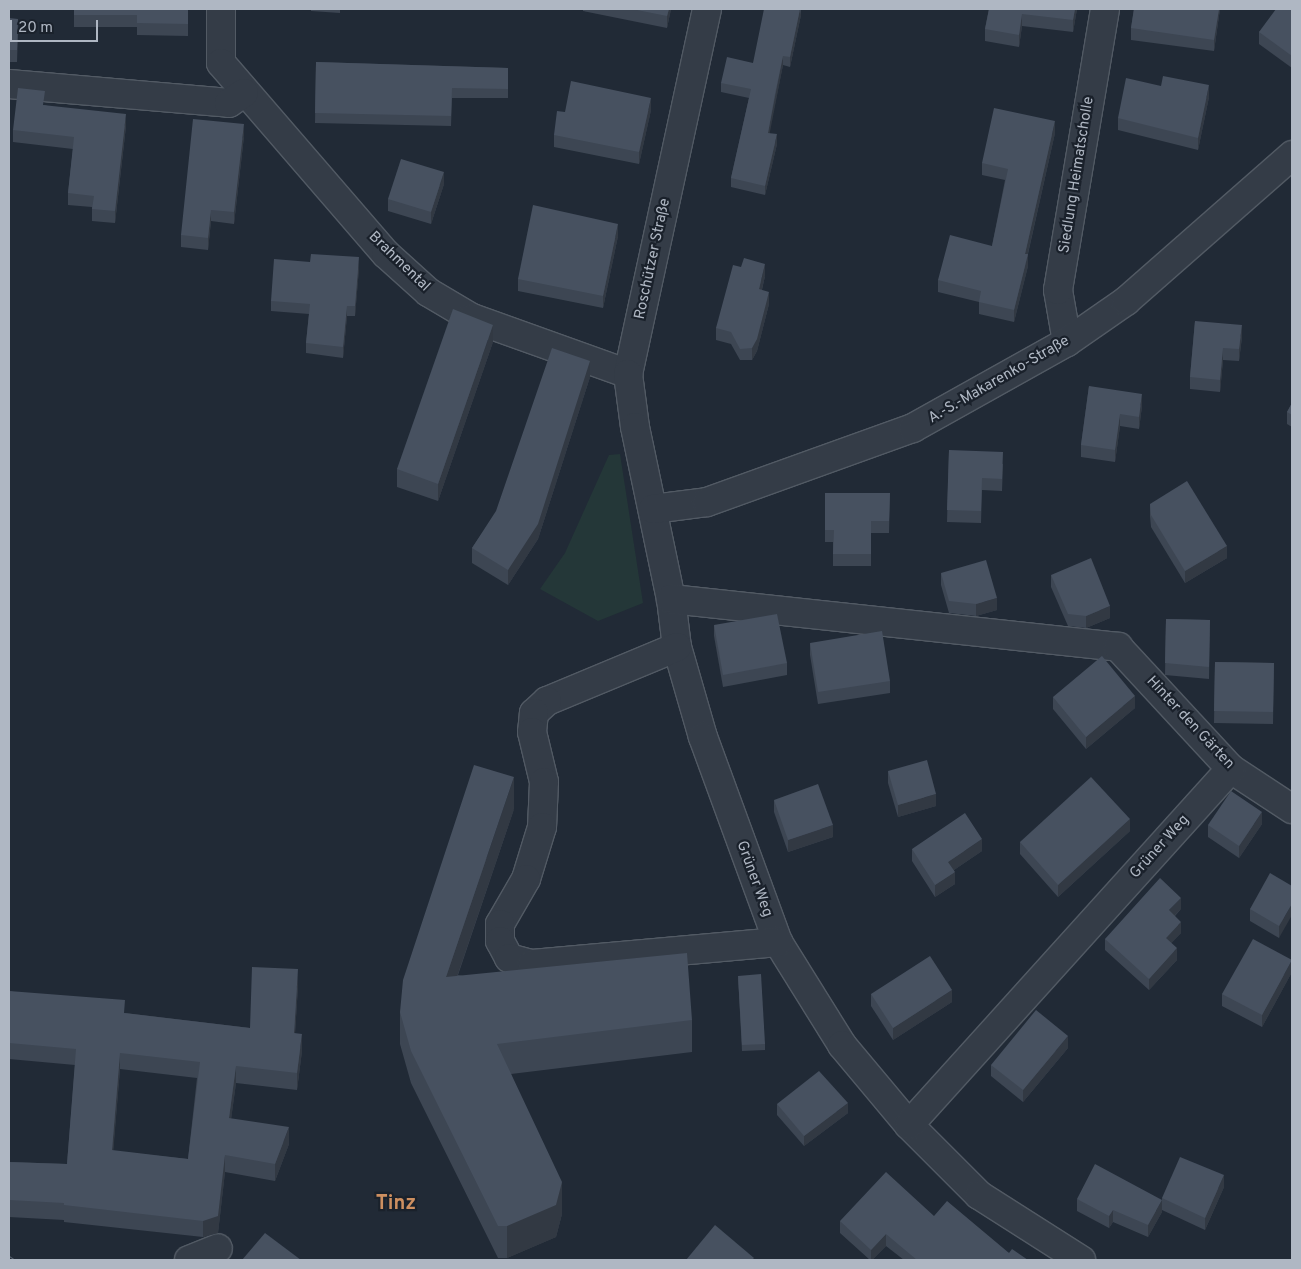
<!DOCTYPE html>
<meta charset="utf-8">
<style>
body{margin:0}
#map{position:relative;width:1301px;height:1269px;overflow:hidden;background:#212a36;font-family:Overpass,sans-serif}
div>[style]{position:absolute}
.green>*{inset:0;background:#243738}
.roads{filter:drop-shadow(1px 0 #525a64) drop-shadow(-1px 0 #525a64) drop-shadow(0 1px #525a64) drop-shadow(0 -1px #525a64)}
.minor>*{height:28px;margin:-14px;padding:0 14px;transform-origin:14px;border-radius:14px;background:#343c47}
.tram>*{height:1px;margin:-0.5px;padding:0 0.5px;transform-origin:0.5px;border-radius:0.5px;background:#56606e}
.wall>*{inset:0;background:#3d4653}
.shaded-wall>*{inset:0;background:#323943}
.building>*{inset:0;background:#475160}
span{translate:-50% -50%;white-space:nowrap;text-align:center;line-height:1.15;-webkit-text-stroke:4.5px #1a212b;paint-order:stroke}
.street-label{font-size:15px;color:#afb7c3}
.district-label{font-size:20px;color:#cd8f60;font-weight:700}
.frame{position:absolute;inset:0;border:10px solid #afb7c3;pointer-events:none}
.scale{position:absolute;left:10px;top:20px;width:88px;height:22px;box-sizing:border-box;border:2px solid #afb7c3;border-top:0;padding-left:6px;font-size:15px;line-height:18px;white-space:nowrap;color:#afb7c3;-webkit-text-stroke:4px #1a212b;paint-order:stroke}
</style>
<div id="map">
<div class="green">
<i style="clip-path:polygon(620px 454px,643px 603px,598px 621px,540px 589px,565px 553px,609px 455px)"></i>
</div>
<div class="roads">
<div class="minor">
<i style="left:221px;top:9px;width:54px;rotate:90deg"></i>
<i style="left:221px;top:63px;width:252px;rotate:49.2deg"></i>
<i style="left:386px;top:254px;width:57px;rotate:42.1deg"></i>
<i style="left:428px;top:292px;width:51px;rotate:30.6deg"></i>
<i style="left:472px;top:318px;width:166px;rotate:19.7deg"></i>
<i style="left:707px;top:9px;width:373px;rotate:102.2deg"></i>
<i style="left:628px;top:374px;width:53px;rotate:82.5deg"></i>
<i style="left:635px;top:427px;width:176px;rotate:78.2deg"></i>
<i style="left:671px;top:599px;width:48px;rotate:82.9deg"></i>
<i style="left:677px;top:647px;width:94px;rotate:73.9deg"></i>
<i style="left:703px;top:737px;width:218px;rotate:69.9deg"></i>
<i style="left:778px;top:942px;width:121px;rotate:58.1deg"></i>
<i style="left:842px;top:1045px;width:104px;rotate:50.1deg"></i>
<i style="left:909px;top:1125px;width:99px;rotate:45deg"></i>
<i style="left:979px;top:1195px;width:121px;rotate:32.5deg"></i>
<i style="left:9px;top:84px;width:221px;rotate:4.9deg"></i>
<i style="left:229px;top:103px;width:18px;rotate:-34deg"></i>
<i style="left:1067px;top:342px;width:53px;rotate:-99.8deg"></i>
<i style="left:1058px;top:290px;width:285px;rotate:-80.5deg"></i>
<i style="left:653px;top:509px;width:54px;rotate:-7.4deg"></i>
<i style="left:707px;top:502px;width:219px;rotate:-19.8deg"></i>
<i style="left:913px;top:428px;width:176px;rotate:-29.2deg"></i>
<i style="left:1067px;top:342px;width:72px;rotate:-34.8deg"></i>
<i style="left:1126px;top:301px;width:221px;rotate:-41.3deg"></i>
<i style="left:671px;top:599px;width:450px;rotate:6.1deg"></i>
<i style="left:1118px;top:647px;width:166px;rotate:47.2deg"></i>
<i style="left:1231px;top:769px;width:73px;rotate:33.3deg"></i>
<i style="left:677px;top:647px;width:141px;rotate:157.4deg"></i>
<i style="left:547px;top:701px;width:18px;rotate:137deg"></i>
<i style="left:534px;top:713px;width:19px;rotate:96deg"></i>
<i style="left:532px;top:732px;width:51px;rotate:76.5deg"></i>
<i style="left:544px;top:782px;width:45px;rotate:92.5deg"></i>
<i style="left:542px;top:827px;width:54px;rotate:107.1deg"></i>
<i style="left:526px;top:879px;width:52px;rotate:120deg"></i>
<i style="left:500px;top:924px;width:17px;rotate:90deg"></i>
<i style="left:500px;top:941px;width:19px;rotate:62deg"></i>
<i style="left:509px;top:958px;width:24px;rotate:15deg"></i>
<i style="left:532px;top:964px;width:247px;rotate:-5.1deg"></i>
<i style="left:909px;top:1125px;width:480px;rotate:-47.9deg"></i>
<i style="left:189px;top:1260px;width:31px;rotate:-22deg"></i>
</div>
</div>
<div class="tram">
<i style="left:9px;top:1256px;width:7px;rotate:34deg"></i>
</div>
<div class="wall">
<i style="clip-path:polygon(74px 9px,188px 9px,188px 36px,137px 35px,137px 27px,74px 27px)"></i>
<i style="clip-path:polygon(311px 9px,340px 9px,340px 13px,311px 11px)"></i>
<i style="clip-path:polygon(583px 9px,671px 9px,667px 28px,583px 11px)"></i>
<i style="clip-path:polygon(801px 9px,801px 15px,790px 67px,783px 65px,775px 104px,769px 133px,777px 144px,765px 195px,731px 187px,731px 178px,749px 98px,721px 92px,721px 83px,753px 63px)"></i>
<i style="clip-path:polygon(989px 9px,1077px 9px,1073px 32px,1022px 26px,1019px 47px,985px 41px,985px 29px)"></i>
<i style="clip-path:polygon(1134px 9px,1220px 9px,1214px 51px,1131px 40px,1131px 28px)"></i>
<i style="clip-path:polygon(1292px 10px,1292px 68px,1259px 44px,1259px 32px)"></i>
<i style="clip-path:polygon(9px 18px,18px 31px,17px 62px,9px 62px)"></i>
<i style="clip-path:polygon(316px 62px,508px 68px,508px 98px,452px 98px,451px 126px,315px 123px)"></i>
<i style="clip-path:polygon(1209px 97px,1198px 150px,1118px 130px,1118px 118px)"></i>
<i style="clip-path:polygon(44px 105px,126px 126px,115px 223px,92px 221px,92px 207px,68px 205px,68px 193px,73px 149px,13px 142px,13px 130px)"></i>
<i style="clip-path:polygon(651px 110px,639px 164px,554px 147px,554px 135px,565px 112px)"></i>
<i style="clip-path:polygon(1055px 133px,1028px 254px,1028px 266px,1014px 322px,979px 314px,979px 302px,938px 292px,938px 280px,992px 246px,1005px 180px,982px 175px,982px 163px)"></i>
<i style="clip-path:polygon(244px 136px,234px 224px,211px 221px,208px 250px,181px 247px,181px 235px)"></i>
<i style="clip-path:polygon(444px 184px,431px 224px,388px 211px,388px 199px)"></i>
<i style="clip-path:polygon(618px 236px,603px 308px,518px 291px,518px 279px)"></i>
<i style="clip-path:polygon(359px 268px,355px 316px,347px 316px,343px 358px,306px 353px,306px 343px,309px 314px,271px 311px,271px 301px)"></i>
<i style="clip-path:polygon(765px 276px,762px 290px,769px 304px,757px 351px,752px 360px,740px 360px,731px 344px,716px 340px,716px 328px)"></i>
<i style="clip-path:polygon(1195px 321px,1242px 337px,1239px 361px,1223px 360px,1220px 392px,1190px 389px,1190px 377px)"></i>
<i style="clip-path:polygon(1292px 327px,1292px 349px,1291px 349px)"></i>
<i style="clip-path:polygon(493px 342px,438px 501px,397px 487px,397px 469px)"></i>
<i style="clip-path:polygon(590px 377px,538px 539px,508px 585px,472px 563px,472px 548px)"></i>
<i style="clip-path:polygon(1089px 386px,1142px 406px,1139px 429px,1120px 426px,1115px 462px,1081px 457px,1081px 445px)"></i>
<i style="clip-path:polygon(1292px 403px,1292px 427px,1287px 424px,1287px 412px)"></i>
<i style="clip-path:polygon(949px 450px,1003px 464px,1002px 491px,982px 490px,981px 523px,947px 522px)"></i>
<i style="clip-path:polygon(825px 493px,890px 493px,889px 533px,871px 533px,871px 566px,833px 566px,833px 542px,825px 542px)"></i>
<i style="clip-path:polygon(1150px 504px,1227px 558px,1185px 583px,1151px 527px,1150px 516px)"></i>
<i style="clip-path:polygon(941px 573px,997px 610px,976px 616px,949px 613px,941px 585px)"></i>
<i style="clip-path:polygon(1051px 575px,1110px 618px,1086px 628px,1068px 626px,1051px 587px)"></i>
<i style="clip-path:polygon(1166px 619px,1210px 620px,1209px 679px,1165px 675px)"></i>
<i style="clip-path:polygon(714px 625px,787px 663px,787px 675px,723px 687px,714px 636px)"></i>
<i style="clip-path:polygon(810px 643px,890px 681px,890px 693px,818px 704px,810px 655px)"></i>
<i style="clip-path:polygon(1215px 662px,1274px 663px,1273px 724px,1214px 723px)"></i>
<i style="clip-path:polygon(1053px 697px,1135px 708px,1086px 749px,1053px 709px)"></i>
<i style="clip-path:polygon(888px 771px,936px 806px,898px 817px,888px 783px)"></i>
<i style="clip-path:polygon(774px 800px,833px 837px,788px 852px,774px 812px)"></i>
<i style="clip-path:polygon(514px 809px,458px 975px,692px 1020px,692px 1052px,511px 1074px,562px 1214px,556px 1237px,507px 1258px,498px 1258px,411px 1083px,400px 1044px,400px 1012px)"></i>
<i style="clip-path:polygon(1262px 824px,1239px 858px,1208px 837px,1208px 825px)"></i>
<i style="clip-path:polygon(1130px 831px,1058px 897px,1020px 854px,1020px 842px)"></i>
<i style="clip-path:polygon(912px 849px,982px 851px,954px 870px,955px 884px,935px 897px,912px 861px)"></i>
<i style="clip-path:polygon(1292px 886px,1279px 938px,1250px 921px,1250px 909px)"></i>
<i style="clip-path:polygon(1181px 909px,1175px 916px,1181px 933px,1171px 943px,1177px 960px,1149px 990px,1105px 950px,1105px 939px)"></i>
<i style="clip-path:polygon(1292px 972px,1262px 1027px,1222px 1006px,1222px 994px)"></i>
<i style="clip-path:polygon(738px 976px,765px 1044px,765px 1050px,742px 1051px)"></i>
<i style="clip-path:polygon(evenodd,298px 986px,295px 1033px,302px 1051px,297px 1090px,236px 1083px,231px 1119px,289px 1144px,275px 1181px,225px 1172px,218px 1233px,203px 1237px,64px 1222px,64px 1220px,9px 1217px,9px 1162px,67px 1164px,75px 1065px,9px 1059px,9px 991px,125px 1013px,250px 1028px,298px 986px,120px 1069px,197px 1078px,188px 1159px,113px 1151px,120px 1069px)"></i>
<i style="clip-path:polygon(871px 994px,952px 1002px,893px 1040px,871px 1006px)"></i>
<i style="clip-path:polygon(1068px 1048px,1023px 1102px,991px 1076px,991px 1065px)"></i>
<i style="clip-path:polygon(777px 1104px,848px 1113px,804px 1146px,777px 1115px)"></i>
<i style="clip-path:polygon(1224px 1187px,1205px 1230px,1162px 1210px,1162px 1198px)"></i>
<i style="clip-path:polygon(1077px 1199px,1162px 1212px,1148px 1237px,1113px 1222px,1109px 1228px,1077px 1211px)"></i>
<i style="clip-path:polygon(934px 1216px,1009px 1253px,1028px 1260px,904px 1260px,886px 1246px,872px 1260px,870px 1260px,840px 1233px,840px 1221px)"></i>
</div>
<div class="shaded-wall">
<i style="clip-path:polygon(669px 9px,671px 9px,667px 28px,667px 16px)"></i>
<i style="clip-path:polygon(800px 9px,801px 15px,790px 67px,790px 57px)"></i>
<i style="clip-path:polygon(1075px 9px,1077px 9px,1073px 32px,1073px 20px)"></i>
<i style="clip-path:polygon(1219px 9px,1220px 9px,1214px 51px,1214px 40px)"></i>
<i style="clip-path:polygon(1022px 14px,1022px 26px,1019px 47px,1019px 35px)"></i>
<i style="clip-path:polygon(783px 56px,783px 65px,768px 142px,768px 133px)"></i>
<i style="clip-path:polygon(1209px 85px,1209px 97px,1198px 150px,1198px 138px)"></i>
<i style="clip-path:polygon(651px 98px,651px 110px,639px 164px,639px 152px)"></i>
<i style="clip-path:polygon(126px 114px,126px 126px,115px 223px,115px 211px)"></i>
<i style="clip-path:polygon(1055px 121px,1055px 133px,1025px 266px,1025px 254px)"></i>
<i style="clip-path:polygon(244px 124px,244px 136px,234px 224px,234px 212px)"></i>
<i style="clip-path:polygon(777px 134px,777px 144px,765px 195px,765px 186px)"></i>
<i style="clip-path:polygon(444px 172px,444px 184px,431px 224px,431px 212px)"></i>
<i style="clip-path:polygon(211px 210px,211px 221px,208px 250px,208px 238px)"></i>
<i style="clip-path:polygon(618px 224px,618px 236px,603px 308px,603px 296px)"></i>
<i style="clip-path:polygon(1028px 254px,1028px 266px,1014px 322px,1014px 310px)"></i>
<i style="clip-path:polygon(359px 257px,359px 268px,355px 316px,355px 306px)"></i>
<i style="clip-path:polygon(765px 264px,765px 276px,759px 301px,759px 289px)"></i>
<i style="clip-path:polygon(769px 292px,769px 304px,757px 351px,752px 360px,752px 348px)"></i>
<i style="clip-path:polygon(347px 306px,347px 316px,343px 358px,343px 347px)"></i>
<i style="clip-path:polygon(493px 325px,493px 342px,438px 501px,438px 484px)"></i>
<i style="clip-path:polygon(1242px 325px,1242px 337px,1239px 361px,1239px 349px)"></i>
<i style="clip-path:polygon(1223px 348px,1223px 360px,1220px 392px,1220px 380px)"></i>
<i style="clip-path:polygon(590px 361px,590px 377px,538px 539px,508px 585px,508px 570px)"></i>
<i style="clip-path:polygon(1142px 394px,1142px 406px,1139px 429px,1139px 417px)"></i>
<i style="clip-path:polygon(1120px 414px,1120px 426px,1115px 462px,1115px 450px)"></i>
<i style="clip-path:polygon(1227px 546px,1227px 558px,1185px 583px,1185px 571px)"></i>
<i style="clip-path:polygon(997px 598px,997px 610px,976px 616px,976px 604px)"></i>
<i style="clip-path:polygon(1110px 606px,1110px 618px,1086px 628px,1086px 616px)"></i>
<i style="clip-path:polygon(1135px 696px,1135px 708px,1086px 749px,1086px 737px)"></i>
<i style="clip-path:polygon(514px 777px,514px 809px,446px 1009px,446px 977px)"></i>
<i style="clip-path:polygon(936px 794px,936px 806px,898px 817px,898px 805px)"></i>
<i style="clip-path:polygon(1262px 812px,1262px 824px,1239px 858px,1239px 846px)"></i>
<i style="clip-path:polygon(1130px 819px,1130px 831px,1058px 897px,1058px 885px)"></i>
<i style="clip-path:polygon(833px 825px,833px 837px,788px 852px,788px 840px)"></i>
<i style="clip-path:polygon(982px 839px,982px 851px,948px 874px,948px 862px)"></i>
<i style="clip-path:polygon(955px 872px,955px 884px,935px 897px,935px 885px)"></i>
<i style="clip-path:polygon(1181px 898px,1181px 909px,1169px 921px,1169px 910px)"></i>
<i style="clip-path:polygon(1292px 904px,1292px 915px,1279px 938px,1279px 926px)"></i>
<i style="clip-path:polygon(1181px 922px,1181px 933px,1166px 949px,1166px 938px)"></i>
<i style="clip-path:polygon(1177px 948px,1177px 960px,1149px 990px,1149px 979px)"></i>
<i style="clip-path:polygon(1292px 960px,1292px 972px,1262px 1027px,1262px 1015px)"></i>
<i style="clip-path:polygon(298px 969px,298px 986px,294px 1050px,294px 1033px)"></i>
<i style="clip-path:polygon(952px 990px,952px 1002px,893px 1040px,893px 1028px)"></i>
<i style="clip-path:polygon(302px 1034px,302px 1051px,297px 1090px,297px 1073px)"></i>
<i style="clip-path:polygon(1068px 1036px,1068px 1048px,1023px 1102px,1023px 1090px)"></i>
<i style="clip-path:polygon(120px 1053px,120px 1069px,112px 1167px,112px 1150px)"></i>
<i style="clip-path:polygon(236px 1066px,236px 1083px,229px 1135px,229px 1118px)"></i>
<i style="clip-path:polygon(848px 1103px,848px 1113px,804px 1146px,804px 1136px)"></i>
<i style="clip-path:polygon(289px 1127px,289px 1144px,275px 1181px,275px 1164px)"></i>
<i style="clip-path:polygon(225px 1155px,225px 1172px,218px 1233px,203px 1237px,203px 1221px)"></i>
<i style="clip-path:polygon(1224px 1175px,1224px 1187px,1205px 1230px,1205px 1218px)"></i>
<i style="clip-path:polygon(562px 1182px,562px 1214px,556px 1237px,507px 1258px,507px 1226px)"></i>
<i style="clip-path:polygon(1162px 1200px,1162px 1212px,1148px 1237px,1148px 1225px)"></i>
<i style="clip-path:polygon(1113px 1210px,1113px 1222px,1109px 1228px,1109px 1216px)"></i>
<i style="clip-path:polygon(886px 1234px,886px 1246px,872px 1260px,871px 1260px,871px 1250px)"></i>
</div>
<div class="building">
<i style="clip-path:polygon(74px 9px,188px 9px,188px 24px,137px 23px,137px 15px,74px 15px)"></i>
<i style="clip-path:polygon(632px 9px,669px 9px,667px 16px)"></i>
<i style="clip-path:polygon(764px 9px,800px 9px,790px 57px,783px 56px,775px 94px,768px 133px,777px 134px,765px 186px,731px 178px,751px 89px,721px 83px,727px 57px,753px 63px)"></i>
<i style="clip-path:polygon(989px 9px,1075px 9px,1073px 20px,1022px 14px,1019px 35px,985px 29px)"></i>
<i style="clip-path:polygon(1134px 9px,1219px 9px,1214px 40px,1131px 28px)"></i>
<i style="clip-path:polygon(1276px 9px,1291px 9px,1292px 10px,1292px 56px,1259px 32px)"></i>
<i style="clip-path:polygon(9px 18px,18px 19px,17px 50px,9px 50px)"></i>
<i style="clip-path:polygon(316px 62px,508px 68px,508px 89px,452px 88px,451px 116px,315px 113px)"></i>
<i style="clip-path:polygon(1163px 76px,1209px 85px,1198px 138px,1118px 118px,1126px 78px,1161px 86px)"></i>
<i style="clip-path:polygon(571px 81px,651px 98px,639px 152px,554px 135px,557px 111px,565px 112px)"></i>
<i style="clip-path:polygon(18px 88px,45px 91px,43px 105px,126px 114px,115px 211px,92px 209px,94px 196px,68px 193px,74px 137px,13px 130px)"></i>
<i style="clip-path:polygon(994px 108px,1055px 121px,1025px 254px,1028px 254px,1014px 310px,979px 302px,981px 291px,938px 280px,950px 235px,992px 246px,1008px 169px,982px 163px)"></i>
<i style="clip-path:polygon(193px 119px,244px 124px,234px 212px,211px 210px,208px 238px,181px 235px)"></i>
<i style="clip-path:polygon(401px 159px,444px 172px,431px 212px,388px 199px)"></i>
<i style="clip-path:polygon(533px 205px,618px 224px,603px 296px,518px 279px)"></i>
<i style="clip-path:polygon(311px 254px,359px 257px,355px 306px,347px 306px,343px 347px,306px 343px,310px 304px,271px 301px,274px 259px,310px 262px)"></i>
<i style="clip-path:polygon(744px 258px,765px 264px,759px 289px,769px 292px,757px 339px,752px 348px,740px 349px,731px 332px,716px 328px,733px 265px,741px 267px)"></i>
<i style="clip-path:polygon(453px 309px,493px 325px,438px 484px,397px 469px)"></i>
<i style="clip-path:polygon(1195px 321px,1242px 325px,1239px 349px,1223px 348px,1220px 380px,1190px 377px)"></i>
<i style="clip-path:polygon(552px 348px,590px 361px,538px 524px,508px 570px,472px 548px,496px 511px)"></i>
<i style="clip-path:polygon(1089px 386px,1142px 394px,1139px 417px,1120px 414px,1115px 450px,1081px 445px)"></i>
<i style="clip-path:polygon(1292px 403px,1292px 415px,1287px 412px)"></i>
<i style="clip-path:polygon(949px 450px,1003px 452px,1002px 479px,982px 478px,981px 511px,947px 510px)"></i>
<i style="clip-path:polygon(1187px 481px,1227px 546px,1185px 571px,1151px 515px,1150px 504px)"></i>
<i style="clip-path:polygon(825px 493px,890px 493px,889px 521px,871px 521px,871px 554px,833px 554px,834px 530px,825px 530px)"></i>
<i style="clip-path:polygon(1091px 558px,1110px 606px,1086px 616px,1068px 614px,1051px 575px)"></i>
<i style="clip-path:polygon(986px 560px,997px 598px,976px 604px,949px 601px,941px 573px)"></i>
<i style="clip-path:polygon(777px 614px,787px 663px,723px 675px,714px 625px)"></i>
<i style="clip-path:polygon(1166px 619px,1210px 620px,1209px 667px,1165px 663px)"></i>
<i style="clip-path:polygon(882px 631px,890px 681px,818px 692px,810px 643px)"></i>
<i style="clip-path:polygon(1102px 656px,1135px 696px,1086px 737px,1053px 697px)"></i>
<i style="clip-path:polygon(1215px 662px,1274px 663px,1273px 712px,1214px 711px)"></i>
<i style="clip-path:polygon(927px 760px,936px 794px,898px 805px,888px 771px)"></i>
<i style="clip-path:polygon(474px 765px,514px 777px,446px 977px,687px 953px,692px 1020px,497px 1044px,562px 1182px,556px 1205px,507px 1226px,498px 1226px,411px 1051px,400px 1012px,403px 980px)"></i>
<i style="clip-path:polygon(1091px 777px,1130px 819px,1058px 885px,1020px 842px)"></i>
<i style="clip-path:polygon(818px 784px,833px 825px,788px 840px,774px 800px)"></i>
<i style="clip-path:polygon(1231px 791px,1262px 812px,1239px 846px,1208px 825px)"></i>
<i style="clip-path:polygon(965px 813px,982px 839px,948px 862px,955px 872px,935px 885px,912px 849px)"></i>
<i style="clip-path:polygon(1270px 873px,1292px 886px,1292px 904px,1279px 926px,1250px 909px)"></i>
<i style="clip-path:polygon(1160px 878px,1181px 898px,1169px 910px,1181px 922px,1166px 938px,1177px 948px,1149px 979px,1105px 939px)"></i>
<i style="clip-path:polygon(1253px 939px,1292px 960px,1262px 1015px,1222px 994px)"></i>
<i style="clip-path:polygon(930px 956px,952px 990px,893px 1028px,871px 994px)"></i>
<i style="clip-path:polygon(evenodd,252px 967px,298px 969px,294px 1033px,302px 1034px,297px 1073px,236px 1066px,229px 1118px,289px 1127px,275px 1164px,225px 1155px,218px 1216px,203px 1221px,64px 1205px,64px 1203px,9px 1200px,9px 1162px,67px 1164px,76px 1049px,9px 1043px,9px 991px,125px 1000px,124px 1013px,250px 1028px,252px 967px,120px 1053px,200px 1062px,188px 1159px,112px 1150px,120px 1053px)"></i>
<i style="clip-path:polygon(761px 974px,765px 1044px,742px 1045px,738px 976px)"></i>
<i style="clip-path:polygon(1036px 1010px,1068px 1036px,1023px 1090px,991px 1065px)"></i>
<i style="clip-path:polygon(819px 1071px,848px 1103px,804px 1136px,777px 1104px)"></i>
<i style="clip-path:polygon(1180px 1157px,1224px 1175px,1205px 1218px,1162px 1198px)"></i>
<i style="clip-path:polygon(1095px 1164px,1162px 1200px,1148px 1225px,1113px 1210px,1109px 1216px,1077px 1199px)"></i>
<i style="clip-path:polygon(886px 1172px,934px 1216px,947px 1201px,1009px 1253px,1012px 1249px,1028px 1260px,917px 1260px,886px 1234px,871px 1250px,840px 1221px)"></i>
<i style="clip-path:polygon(715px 1225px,754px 1258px,752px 1260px,686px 1260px)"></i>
<i style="clip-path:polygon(265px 1233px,301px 1260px,242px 1260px)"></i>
<i style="clip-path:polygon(634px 1259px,634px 1260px,613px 1260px)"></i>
</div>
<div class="street-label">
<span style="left:1077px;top:175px;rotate:-81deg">Siedlung Heimatscholle</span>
<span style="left:653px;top:259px;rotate:-78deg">Roschützer Straße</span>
<span style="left:399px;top:262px;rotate:44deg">Brahmental</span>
<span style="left:999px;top:380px;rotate:-30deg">A.-S.-Makarenko-Straße</span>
<span style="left:1190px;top:723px;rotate:47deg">Hinter den Gärten</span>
<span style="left:1160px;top:847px;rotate:-48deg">Grüner Weg</span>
<span style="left:754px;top:879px;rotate:70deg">Grüner Weg</span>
</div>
<div class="district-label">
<span style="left:396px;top:1204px">Tinz</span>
</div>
<div class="frame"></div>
<div class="scale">20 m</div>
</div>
